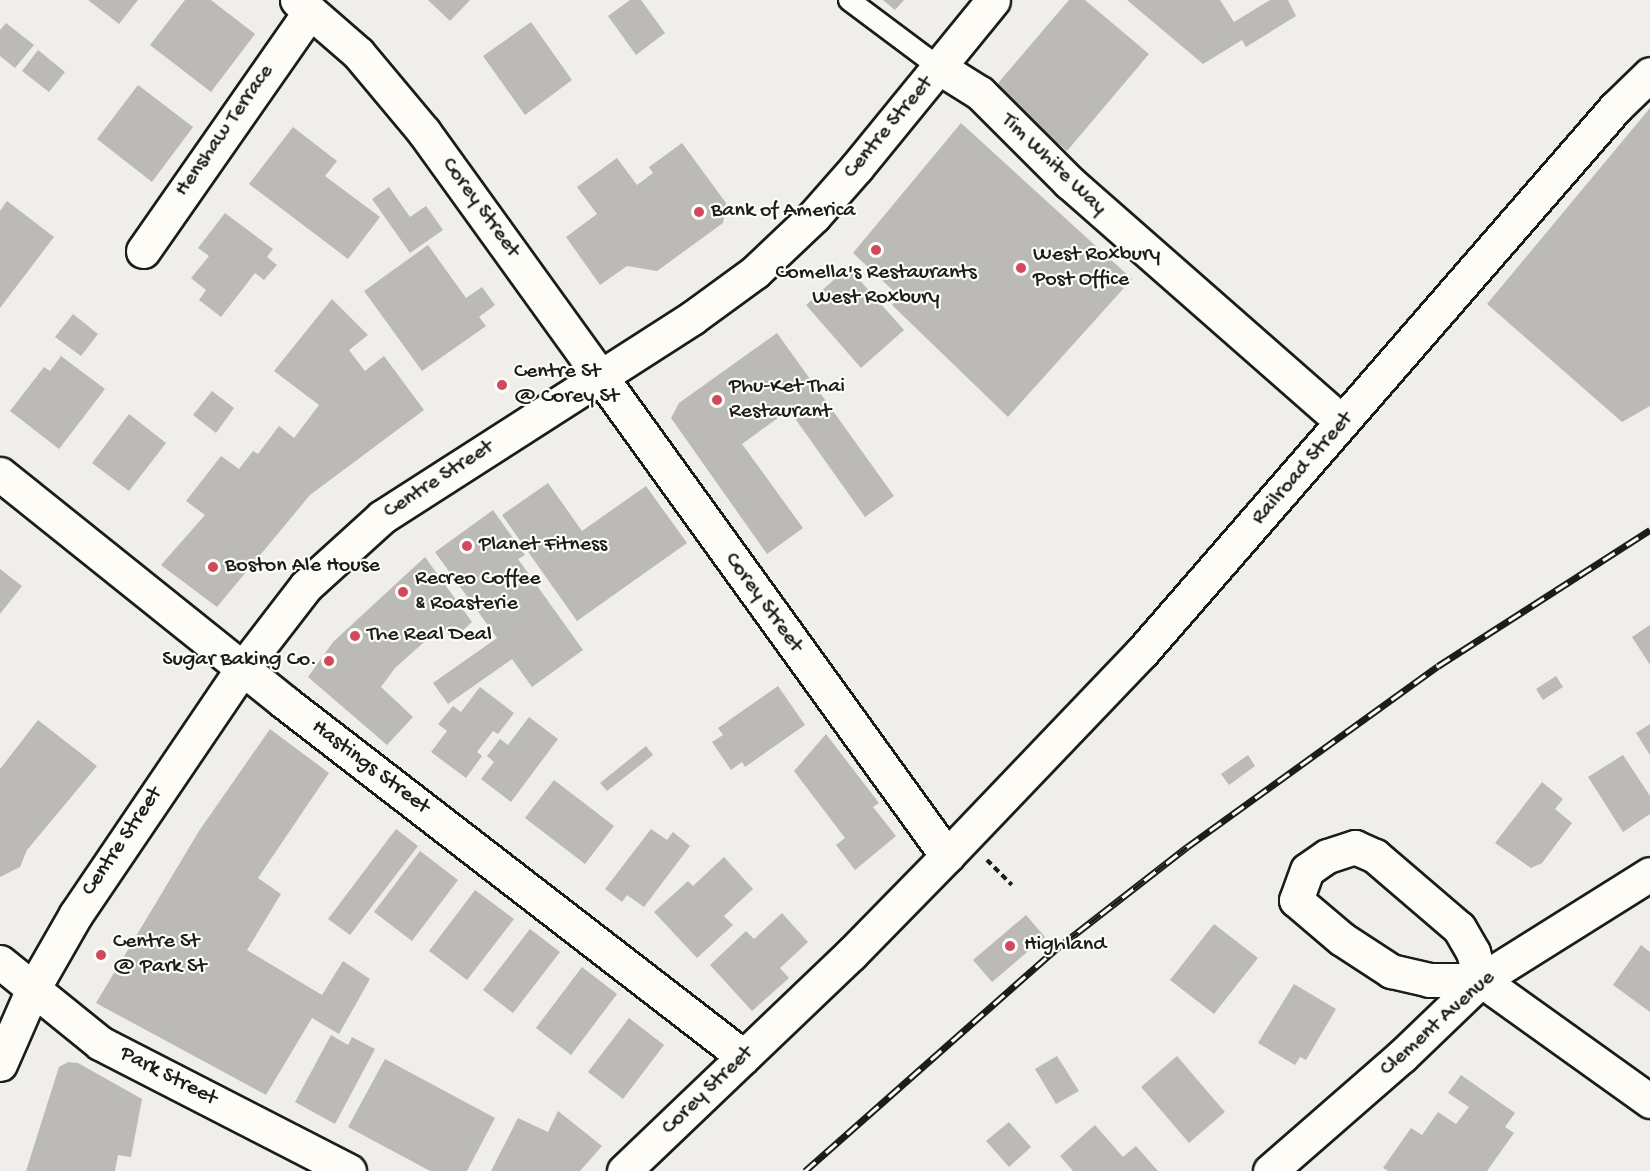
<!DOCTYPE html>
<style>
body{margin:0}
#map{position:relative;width:1650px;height:1171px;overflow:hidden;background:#f0eeea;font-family:"Gochi Hand",sans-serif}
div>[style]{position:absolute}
.building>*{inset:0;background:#bbbab6}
.path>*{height:4px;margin-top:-2px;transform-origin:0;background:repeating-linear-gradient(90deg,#1c1c1c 0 6px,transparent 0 10.5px)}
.roads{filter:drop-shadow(2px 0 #1c1c1c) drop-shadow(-2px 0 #1c1c1c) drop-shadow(0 2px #1c1c1c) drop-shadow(0 -2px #1c1c1c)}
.lane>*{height:20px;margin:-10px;padding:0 10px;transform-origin:10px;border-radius:10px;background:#fdfcf7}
.street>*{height:33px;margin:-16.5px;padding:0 16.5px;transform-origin:16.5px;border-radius:16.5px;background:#fdfcf7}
.secondary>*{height:33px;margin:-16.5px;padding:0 16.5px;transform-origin:16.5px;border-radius:16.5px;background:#fdfcf7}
.rail>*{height:7px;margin-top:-3.5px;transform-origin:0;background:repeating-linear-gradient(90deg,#fdfcf7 0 14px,#1c1c1c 0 28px);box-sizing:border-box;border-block:2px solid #1c1c1c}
.dots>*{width:16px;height:16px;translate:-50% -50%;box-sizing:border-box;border:3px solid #fdfcf7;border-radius:50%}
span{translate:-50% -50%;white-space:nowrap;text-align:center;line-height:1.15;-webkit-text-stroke:4.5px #fdfcf7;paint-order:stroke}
.street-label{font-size:22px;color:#1c1c1c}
.poi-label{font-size:22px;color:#1c1c1c}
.left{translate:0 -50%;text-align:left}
.right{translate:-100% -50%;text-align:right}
</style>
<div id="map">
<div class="building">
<i style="clip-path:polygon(88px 0,138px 0,119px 24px)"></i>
<i style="clip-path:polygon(185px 0,211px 0,255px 34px,211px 92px,150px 45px)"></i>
<i style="clip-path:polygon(428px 0,470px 0,450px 21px)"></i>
<i style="clip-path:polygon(630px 0,641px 0,665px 33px,636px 55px,608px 16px)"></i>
<i style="clip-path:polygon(883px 0,904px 0,895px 10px)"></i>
<i style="clip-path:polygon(1069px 0,1085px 0,1149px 54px,1067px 151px,993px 89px)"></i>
<i style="clip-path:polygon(1127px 0,1220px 0,1234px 22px,1270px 0,1288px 0,1296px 16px,1246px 47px,1242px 40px,1203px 64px)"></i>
<i style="clip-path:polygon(531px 22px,572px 80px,525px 115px,483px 56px)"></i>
<i style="clip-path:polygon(6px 23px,34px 45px,15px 68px,0 56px,0 30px)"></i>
<i style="clip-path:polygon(38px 50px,65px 72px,49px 92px,22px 71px)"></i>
<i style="clip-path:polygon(138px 85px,193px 127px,152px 182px,97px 139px)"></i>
<i style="clip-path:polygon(1650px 108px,1650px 406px,1622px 422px,1487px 304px)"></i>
<i style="clip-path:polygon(961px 123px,1132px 279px,1008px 417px,892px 305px,900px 297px,853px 253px)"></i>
<i style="clip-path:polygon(293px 127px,337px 161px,325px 176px,380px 217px,348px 259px,249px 184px)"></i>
<i style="clip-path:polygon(682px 143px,726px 203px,723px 223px,657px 271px,627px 266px,600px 285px,566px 237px,597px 214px,577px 187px,617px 158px,637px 185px,653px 173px,649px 167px)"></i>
<i style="clip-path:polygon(389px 187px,410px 217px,426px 206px,443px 230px,410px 253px,372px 199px)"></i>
<i style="clip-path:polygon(7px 201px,54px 237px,0 308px,0 211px)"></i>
<i style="clip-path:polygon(225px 213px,273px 249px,267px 257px,277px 265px,264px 280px,255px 273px,221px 317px,199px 300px,206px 290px,191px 278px,209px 256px,198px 248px)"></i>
<i style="clip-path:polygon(428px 245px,466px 298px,482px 287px,495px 305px,479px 317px,486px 326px,422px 371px,364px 291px)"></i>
<i style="clip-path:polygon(848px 267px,904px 330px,861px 368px,806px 305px)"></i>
<i style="clip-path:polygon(332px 299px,368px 335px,349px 350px,365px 371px,384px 356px,424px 410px,310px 495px,217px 607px,161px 565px,205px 515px,186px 501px,221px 456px,239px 469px,253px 451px,258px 454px,279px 426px,294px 438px,319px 405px,274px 371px)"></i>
<i style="clip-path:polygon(73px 314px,98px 334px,81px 356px,55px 337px)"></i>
<i style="clip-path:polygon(777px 333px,894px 496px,865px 517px,789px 410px,742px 444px,803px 528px,767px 554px,671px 418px,679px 403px)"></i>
<i style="clip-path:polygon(61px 356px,105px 389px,59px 449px,10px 411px,44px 367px,50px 371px)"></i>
<i style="clip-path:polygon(212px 391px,234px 408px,216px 433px,193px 415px)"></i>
<i style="clip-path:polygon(129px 414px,166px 443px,129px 491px,92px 463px)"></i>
<i style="clip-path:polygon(548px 483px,582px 531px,646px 486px,687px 543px,577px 621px,502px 515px)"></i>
<i style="clip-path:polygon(493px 510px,525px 555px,518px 559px,583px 650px,532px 687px,512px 659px,448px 704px,433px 683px,497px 638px,435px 552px)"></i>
<i style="clip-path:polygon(425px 557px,472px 622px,452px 640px,442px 626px,395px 668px,381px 687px,413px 717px,387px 745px,308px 677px,333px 642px)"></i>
<i style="clip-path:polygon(0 569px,22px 586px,0 614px)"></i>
<i style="clip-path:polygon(1650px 625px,1650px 665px,1632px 637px)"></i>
<i style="clip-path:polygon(1556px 676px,1563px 687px,1543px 700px,1536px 689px)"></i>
<i style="clip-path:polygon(778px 686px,805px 725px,745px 767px,742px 762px,731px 770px,712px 742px,723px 735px,718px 728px)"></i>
<i style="clip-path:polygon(480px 687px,514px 713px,498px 734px,493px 731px,477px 752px,482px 756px,466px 778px,431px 752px,447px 731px,438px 724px,453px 706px,461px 712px)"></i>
<i style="clip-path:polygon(529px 717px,558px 739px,511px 802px,481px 779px,494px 762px,487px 756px,500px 739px,508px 745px)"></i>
<i style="clip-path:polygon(38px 720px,97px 766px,27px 850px,20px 867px,0 877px,0 769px)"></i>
<i style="clip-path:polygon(1650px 724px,1650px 755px,1636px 733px)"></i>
<i style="clip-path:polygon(270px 729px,329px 773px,258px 878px,281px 894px,247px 950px,322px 995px,343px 961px,370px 979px,339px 1034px,312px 1018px,266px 1095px,96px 1003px,199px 831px)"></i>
<i style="clip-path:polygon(826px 734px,879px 803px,873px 807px,896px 836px,855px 870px,836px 845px,845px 838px,794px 771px)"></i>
<i style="clip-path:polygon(646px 746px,653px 755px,607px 791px,600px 783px)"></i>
<i style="clip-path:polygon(1248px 755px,1255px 766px,1229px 785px,1221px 774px)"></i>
<i style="clip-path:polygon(1623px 755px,1650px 796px,1650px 814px,1623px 832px,1588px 777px)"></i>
<i style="clip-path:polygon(554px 780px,614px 826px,585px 864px,525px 818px)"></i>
<i style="clip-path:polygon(1542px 782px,1563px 799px,1555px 809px,1572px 823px,1542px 863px,1531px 868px,1495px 843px)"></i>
<i style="clip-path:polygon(396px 829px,418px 846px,350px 935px,328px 919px)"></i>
<i style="clip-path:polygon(651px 829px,667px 840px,673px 832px,690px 846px,644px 907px,627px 895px,622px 902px,605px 889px)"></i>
<i style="clip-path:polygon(420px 851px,458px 880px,412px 941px,374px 912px)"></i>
<i style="clip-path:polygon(724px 857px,753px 889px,724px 916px,733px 925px,697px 958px,654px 912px,688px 881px,693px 886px)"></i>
<i style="clip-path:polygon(475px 890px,514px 919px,467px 980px,429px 951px)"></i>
<i style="clip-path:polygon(782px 913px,808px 942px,780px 968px,789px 978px,752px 1011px,710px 965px,746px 931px,754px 939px)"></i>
<i style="clip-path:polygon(1026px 915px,1045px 937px,992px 982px,973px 960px)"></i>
<i style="clip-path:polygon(1214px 924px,1258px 958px,1214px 1014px,1170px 980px)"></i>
<i style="clip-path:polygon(530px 929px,560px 952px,513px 1013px,483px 990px)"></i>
<i style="clip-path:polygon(1641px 945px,1650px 952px,1650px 1012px,1613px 985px)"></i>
<i style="clip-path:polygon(582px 967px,617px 994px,571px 1055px,536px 1028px)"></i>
<i style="clip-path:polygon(1294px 984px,1336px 1009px,1306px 1060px,1300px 1057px,1295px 1065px,1258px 1043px)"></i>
<i style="clip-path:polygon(629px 1018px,664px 1045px,623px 1099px,588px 1072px)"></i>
<i style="clip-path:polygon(331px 1035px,348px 1045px,352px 1037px,375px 1049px,335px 1124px,295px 1102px)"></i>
<i style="clip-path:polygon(1057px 1056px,1079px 1091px,1056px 1104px,1035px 1069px)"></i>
<i style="clip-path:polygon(1177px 1056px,1225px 1112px,1189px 1143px,1141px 1087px)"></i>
<i style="clip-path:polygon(385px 1059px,495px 1118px,467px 1171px,430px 1171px,348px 1127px)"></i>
<i style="clip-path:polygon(68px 1062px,78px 1063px,142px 1099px,131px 1157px,118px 1155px,115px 1171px,26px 1171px,59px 1067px)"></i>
<i style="clip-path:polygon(1461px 1075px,1515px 1113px,1505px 1127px,1514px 1133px,1487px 1171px,1388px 1171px,1383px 1168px,1411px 1128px,1422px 1135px,1438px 1112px,1456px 1124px,1469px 1107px,1448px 1093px)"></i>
<i style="clip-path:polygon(558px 1111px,602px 1146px,580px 1171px,491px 1171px,518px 1118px,548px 1132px)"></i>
<i style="clip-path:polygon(1009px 1122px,1031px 1147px,1009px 1167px,986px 1141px)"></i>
<i style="clip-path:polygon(1095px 1125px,1123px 1157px,1136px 1146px,1158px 1171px,1073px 1171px,1060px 1156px)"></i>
</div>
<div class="path">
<i style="left:987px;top:860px;width:35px;rotate:45deg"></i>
</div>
<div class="roads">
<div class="lane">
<i style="left:849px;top:0;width:114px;rotate:36.8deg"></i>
</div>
<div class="street">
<i style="left:940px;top:68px;width:47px;rotate:32deg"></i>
<i style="left:980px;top:93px;width:126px;rotate:45deg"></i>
<i style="left:1069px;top:182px;width:344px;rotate:41.3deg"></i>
<i style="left:143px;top:251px;width:292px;rotate:-55.1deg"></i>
<i style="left:601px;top:377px;width:591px;rotate:54.16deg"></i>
<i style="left:947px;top:856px;width:137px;rotate:134.4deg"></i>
<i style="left:851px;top:954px;width:314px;rotate:136.3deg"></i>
<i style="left:0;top:474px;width:363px;rotate:38.7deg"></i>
<i style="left:283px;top:701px;width:582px;rotate:37.68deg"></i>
<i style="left:947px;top:856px;width:282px;rotate:-46.3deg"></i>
<i style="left:1142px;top:652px;width:722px;rotate:-48.99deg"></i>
<i style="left:1616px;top:107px;width:47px;rotate:-44.1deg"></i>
<i style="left:0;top:962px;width:129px;rotate:39deg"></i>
<i style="left:100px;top:1043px;width:280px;rotate:27.2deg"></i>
<i style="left:1481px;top:980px;width:29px;rotate:-106deg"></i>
<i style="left:1473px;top:952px;width:28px;rotate:-120deg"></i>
<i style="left:1459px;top:928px;width:111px;rotate:-139.4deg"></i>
<i style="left:1375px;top:856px;width:22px;rotate:-156deg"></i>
<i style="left:1355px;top:847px;width:29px;rotate:162deg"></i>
<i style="left:1327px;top:856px;width:24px;rotate:145deg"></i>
<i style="left:1307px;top:870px;width:32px;rotate:110deg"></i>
<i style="left:1296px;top:900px;width:60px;rotate:40.3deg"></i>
<i style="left:1342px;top:939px;width:59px;rotate:33.1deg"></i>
<i style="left:1391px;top:971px;width:39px;rotate:13deg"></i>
<i style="left:1429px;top:980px;width:52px"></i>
<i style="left:1481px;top:980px;width:208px;rotate:35.6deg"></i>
<i style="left:1270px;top:1171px;width:175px;rotate:-41.1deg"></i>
<i style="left:1402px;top:1056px;width:110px;rotate:-43.9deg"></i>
<i style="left:1481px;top:980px;width:199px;rotate:-32.1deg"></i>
</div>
<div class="secondary">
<i style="left:297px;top:0;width:81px;rotate:41deg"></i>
<i style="left:358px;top:53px;width:103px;rotate:50.1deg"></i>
<i style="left:424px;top:132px;width:302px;rotate:54.2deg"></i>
<i style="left:0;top:1064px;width:82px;rotate:-66.3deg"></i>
<i style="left:33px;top:989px;width:86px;rotate:-60.2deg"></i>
<i style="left:76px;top:914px;width:296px;rotate:-55.9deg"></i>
<i style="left:242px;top:669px;width:105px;rotate:-52.4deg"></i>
<i style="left:306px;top:586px;width:103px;rotate:-42.2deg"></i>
<i style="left:382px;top:517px;width:368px;rotate:-32.7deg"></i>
<i style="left:692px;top:318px;width:78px;rotate:-36.1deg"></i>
<i style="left:755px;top:272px;width:81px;rotate:-43.5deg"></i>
<i style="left:814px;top:216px;width:65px;rotate:-48.7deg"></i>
<i style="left:857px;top:167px;width:215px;rotate:-50.8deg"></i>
</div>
</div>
<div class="rail">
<i style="left:805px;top:1171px;width:335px;rotate:-41.5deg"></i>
<i style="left:1056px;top:949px;width:166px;rotate:-37.9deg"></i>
<i style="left:1187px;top:847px;width:309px;rotate:-35.8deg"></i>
<i style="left:1438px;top:666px;width:252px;rotate:-32.7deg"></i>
</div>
<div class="dots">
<i style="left:699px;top:212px;background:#d1495b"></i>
<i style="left:876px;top:250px;background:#d1495b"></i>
<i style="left:1021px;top:268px;background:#d1495b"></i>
<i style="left:502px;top:385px;background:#d1495b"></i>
<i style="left:717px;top:400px;background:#d1495b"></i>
<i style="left:467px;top:546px;background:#d1495b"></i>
<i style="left:213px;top:567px;background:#d1495b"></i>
<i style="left:403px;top:592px;background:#d1495b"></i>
<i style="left:355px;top:636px;background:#d1495b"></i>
<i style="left:329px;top:661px;background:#d1495b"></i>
<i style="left:1010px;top:946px;background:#d1495b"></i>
<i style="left:101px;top:955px;background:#d1495b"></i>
</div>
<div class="street-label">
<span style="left:889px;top:128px;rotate:-50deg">Centre Street</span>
<span style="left:225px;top:131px;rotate:-55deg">Henshaw Terrace</span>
<span style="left:1053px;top:165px;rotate:44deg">Tim White Way</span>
<span style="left:480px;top:208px;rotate:54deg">Corey Street</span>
<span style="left:1303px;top:469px;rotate:-49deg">Railroad Street</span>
<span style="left:439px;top:480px;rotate:-33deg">Centre Street</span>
<span style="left:763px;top:603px;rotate:54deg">Corey Street</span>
<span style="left:370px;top:768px;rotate:37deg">Hastings Street</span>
<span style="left:123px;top:842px;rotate:-56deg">Centre Street</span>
<span style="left:1438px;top:1024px;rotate:-42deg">Clement Avenue</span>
<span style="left:168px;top:1077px;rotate:27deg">Park Street</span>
<span style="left:708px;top:1091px;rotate:-44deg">Corey Street</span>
</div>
<div class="poi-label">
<span class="left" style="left:711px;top:212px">Bank of America</span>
<span class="left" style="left:1033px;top:268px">West Roxbury<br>Post Office</span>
<span style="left:876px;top:286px">Comella's Restaurants<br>West Roxbury</span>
<span class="left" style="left:514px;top:385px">Centre St<br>@ Corey St</span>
<span class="left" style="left:729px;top:400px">Phu-Ket Thai<br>Restaurant</span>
<span class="left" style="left:479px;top:546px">Planet Fitness</span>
<span class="left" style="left:225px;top:567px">Boston Ale House</span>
<span class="left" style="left:415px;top:592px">Recreo Coffee<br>&amp; Roasterie</span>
<span class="left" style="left:367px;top:636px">The Real Deal</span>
<span class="right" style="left:317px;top:661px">Sugar Baking Co.</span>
<span class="left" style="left:113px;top:955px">Centre St<br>@ Park St</span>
<span class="left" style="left:1024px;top:946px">Highland</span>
</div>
</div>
